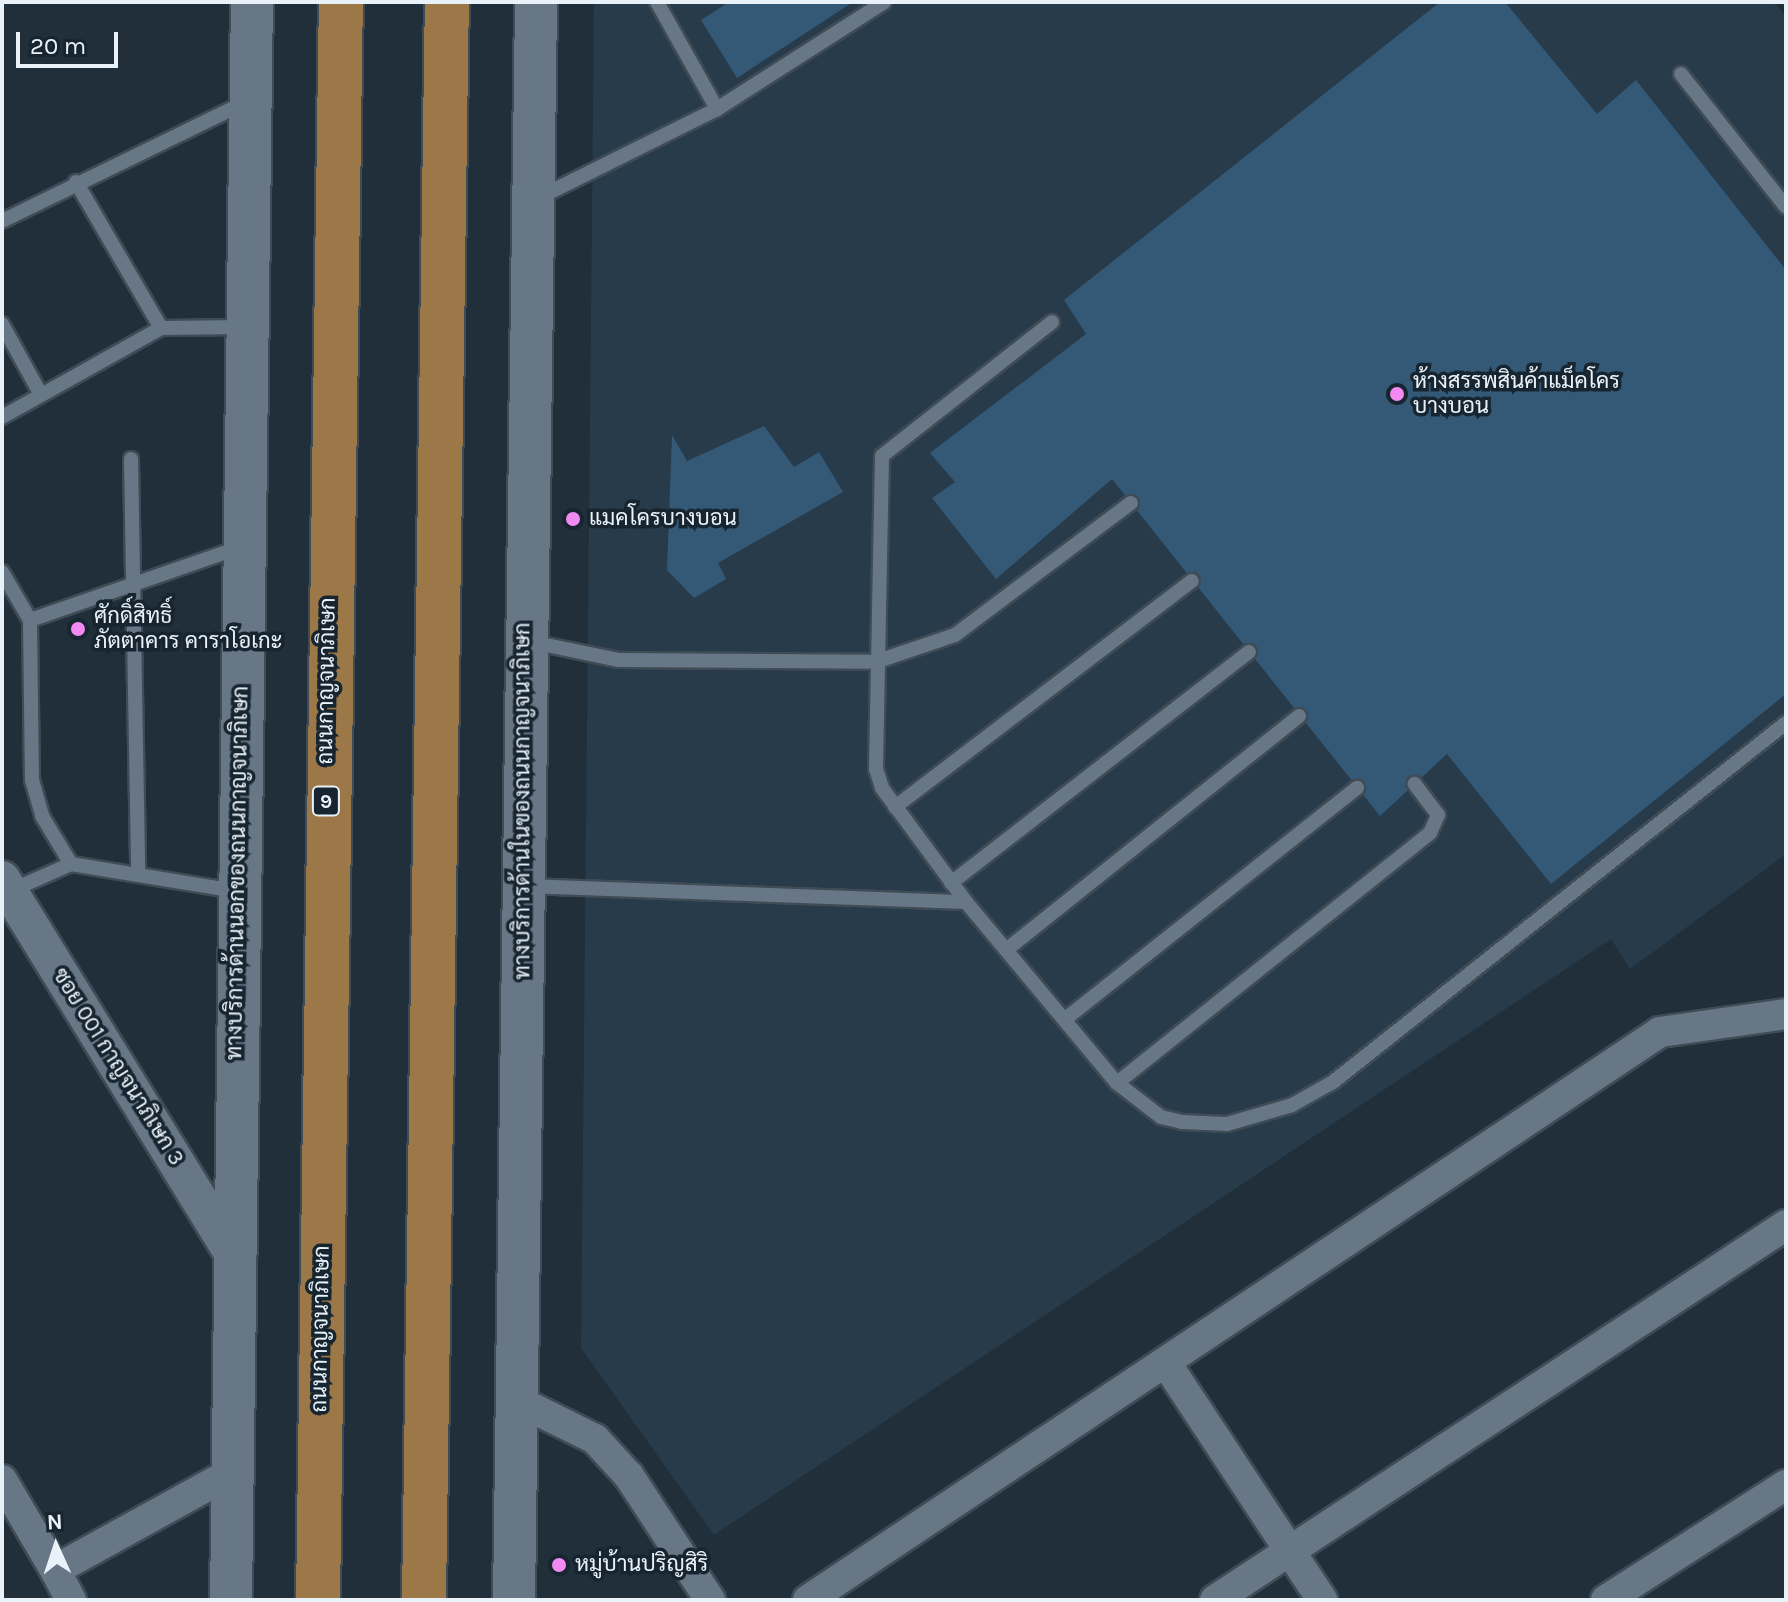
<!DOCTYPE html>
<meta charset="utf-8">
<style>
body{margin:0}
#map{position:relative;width:1788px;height:1602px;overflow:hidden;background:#202f3a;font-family:Karla,Sarabun,sans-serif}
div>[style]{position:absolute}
.built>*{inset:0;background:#273b4b}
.building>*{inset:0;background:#345976}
.roads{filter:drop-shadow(2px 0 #3f4b55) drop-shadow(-2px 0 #3f4b55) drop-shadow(0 2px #3f4b55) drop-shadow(0 -2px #3f4b55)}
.service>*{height:14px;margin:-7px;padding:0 7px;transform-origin:7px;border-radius:7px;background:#677785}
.minor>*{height:30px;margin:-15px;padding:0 15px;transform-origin:15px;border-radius:15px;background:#677785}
.tertiary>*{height:36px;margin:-18px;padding:0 18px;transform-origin:18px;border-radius:18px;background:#677785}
.secondary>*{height:42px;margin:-21px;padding:0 21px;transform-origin:21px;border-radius:21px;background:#677785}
.trunk>*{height:44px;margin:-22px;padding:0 22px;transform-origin:22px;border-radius:22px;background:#9c7748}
.dots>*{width:22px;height:22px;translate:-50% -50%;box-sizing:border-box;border:4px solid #172530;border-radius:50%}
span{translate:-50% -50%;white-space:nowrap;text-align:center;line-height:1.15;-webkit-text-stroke:7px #172530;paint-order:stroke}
.shield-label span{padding:2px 6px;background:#172530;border:2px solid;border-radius:6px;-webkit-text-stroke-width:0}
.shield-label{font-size:20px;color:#e9f2f9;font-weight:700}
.poi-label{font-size:22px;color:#e9f2f9}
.left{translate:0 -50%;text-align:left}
.street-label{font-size:22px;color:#e9f2f9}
.frame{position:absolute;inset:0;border:4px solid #e9f2f9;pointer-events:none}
.north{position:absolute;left:16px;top:1506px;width:80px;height:80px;-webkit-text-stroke:6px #172530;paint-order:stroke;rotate:357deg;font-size:22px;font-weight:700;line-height:32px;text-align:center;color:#e9f2f9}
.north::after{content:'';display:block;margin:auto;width:28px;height:36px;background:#e9f2f9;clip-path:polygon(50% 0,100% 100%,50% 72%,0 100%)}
.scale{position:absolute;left:16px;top:32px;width:102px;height:36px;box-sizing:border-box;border:4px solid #e9f2f9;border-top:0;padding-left:10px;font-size:24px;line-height:28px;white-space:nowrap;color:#e9f2f9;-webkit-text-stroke:6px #172530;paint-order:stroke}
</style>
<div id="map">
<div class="built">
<i style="clip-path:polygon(594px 2px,1774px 2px,1786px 17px,1786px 854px,1630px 969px,1611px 939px,714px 1535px,581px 1348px)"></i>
</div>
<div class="building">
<i style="clip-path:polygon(729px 2px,853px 2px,737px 78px,701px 20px)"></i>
<i style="clip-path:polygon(1440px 2px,1505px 2px,1597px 114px,1636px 80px,1786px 270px,1786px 694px,1551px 884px,1447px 754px,1380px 816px,1112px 479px,996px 579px,932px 498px,955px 482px,930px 453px,1086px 334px,1064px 300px)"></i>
<i style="clip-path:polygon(764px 426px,794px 467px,819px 452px,843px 492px,718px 563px,726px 579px,694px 598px,667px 570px,672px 435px,687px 461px)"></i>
</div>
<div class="roads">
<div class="service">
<i style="left:657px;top:2px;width:123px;rotate:60.7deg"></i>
<i style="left:1681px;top:74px;width:169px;rotate:51.7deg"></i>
<i style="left:540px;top:197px;width:198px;rotate:-26.4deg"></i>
<i style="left:717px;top:109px;width:198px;rotate:-32.6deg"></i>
<i style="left:2px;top:221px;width:271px;rotate:-26deg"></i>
<i style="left:1052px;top:322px;width:216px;rotate:141.8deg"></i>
<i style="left:882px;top:456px;width:313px;rotate:91.1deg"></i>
<i style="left:876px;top:769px;width:20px;rotate:72deg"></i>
<i style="left:882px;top:788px;width:142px;rotate:53.6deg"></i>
<i style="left:966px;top:902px;width:236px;rotate:50.2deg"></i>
<i style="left:1117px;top:1083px;width:401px;rotate:-38.6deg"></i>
<i style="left:1430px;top:833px;width:20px;rotate:-66deg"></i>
<i style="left:1438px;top:815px;width:39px;rotate:-127deg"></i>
<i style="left:2px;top:324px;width:81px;rotate:61.2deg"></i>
<i style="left:161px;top:328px;width:82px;rotate:-0.7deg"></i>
<i style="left:2px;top:417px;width:182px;rotate:-29.2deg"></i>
<i style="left:161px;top:328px;width:169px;rotate:-120.2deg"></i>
<i style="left:131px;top:459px;width:412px;rotate:89deg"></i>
<i style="left:2px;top:572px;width:56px;rotate:59.7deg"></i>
<i style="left:30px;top:620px;width:160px;rotate:89.3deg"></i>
<i style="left:32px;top:780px;width:37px;rotate:74deg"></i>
<i style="left:42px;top:816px;width:56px;rotate:58.9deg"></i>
<i style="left:71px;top:864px;width:166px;rotate:9.3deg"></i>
<i style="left:30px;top:620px;width:223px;rotate:-19.1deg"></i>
<i style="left:532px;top:642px;width:89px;rotate:11.7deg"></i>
<i style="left:619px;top:660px;width:256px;rotate:0.4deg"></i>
<i style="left:875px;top:662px;width:84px;rotate:-18.6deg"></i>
<i style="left:955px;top:635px;width:220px;rotate:-36.9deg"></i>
<i style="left:895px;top:807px;width:373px;rotate:-37.3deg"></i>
<i style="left:951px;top:883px;width:377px;rotate:-37.8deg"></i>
<i style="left:526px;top:886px;width:440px;rotate:2.1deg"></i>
<i style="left:10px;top:891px;width:67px;rotate:-23.9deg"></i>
<i style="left:1006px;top:950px;width:375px;rotate:-38.6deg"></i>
<i style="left:1064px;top:1020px;width:374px;rotate:-38.4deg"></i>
<i style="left:1117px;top:1083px;width:56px;rotate:37.7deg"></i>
<i style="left:1161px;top:1117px;width:22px;rotate:13deg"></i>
<i style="left:1182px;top:1122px;width:45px;rotate:2.5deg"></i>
<i style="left:1227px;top:1124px;width:68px;rotate:-16.3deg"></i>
<i style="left:1292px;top:1105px;width:47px;rotate:-29.3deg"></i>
<i style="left:1333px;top:1082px;width:578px;rotate:-38.4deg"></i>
</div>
<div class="minor">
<i style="left:1166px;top:1363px;width:284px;rotate:56.6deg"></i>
<i style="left:514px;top:1399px;width:90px;rotate:26.3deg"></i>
<i style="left:595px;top:1439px;width:50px;rotate:47.4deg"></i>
<i style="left:629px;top:1476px;width:148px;rotate:56.8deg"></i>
<i style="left:2px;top:1480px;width:104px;rotate:59.5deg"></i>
<i style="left:55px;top:1570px;width:201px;rotate:-28.9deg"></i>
<i style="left:55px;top:1570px;width:34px;rotate:62deg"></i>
<i style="left:808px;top:1600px;width:1024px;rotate:-33.69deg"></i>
<i style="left:1660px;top:1032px;width:127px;rotate:-8.1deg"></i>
<i style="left:1215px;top:1600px;width:683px;rotate:-33.29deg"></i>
<i style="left:1606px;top:1600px;width:214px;rotate:-32.6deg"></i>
</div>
<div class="tertiary">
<i style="left:2px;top:879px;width:440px;rotate:58.4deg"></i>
</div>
<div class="secondary">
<i style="left:231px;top:1600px;width:1598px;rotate:-89.25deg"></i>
<i style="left:514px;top:1600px;width:1598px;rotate:-89.21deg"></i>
</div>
<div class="trunk">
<i style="left:318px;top:1600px;width:1598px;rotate:-89.18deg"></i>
<i style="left:424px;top:1600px;width:1598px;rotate:-89.18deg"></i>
</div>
</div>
<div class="dots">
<i style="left:1397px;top:394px;background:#f38af1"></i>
<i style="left:573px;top:519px;background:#f38af1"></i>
<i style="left:78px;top:629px;background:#f38af1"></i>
<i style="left:559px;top:1565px;background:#f38af1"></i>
</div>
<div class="shield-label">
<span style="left:326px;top:801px">9</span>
</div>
<div class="poi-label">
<span class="left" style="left:1413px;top:394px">ห้างสรรพสินค้าแม็คโคร<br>บางบอน</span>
<span class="left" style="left:589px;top:519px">แมคโครบางบอน</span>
<span class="left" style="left:94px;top:629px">ศักดิ์สิทธิ์<br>ภัตตาคาร คาราโอเกะ</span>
<span class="left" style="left:575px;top:1565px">หมู่บ้านปริญสิริ</span>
</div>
<div class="street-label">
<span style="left:327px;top:681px;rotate:-89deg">ถนนกาญจนาภิเษก</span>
<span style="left:523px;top:801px;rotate:-90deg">ทางบริการด้านในของถนนกาญจนาภิเษก</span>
<span style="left:238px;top:873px;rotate:-89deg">ทางบริการด้านนอกของถนนกาญจนาภิเษก</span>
<span style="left:118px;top:1067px;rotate:58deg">ซอย 001 กาญจนาภิเษก 3</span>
<span style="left:321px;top:1329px;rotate:-89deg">ถนนกาญจนาภิเษก</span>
</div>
<div class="frame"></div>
<div class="north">N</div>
<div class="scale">20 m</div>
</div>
